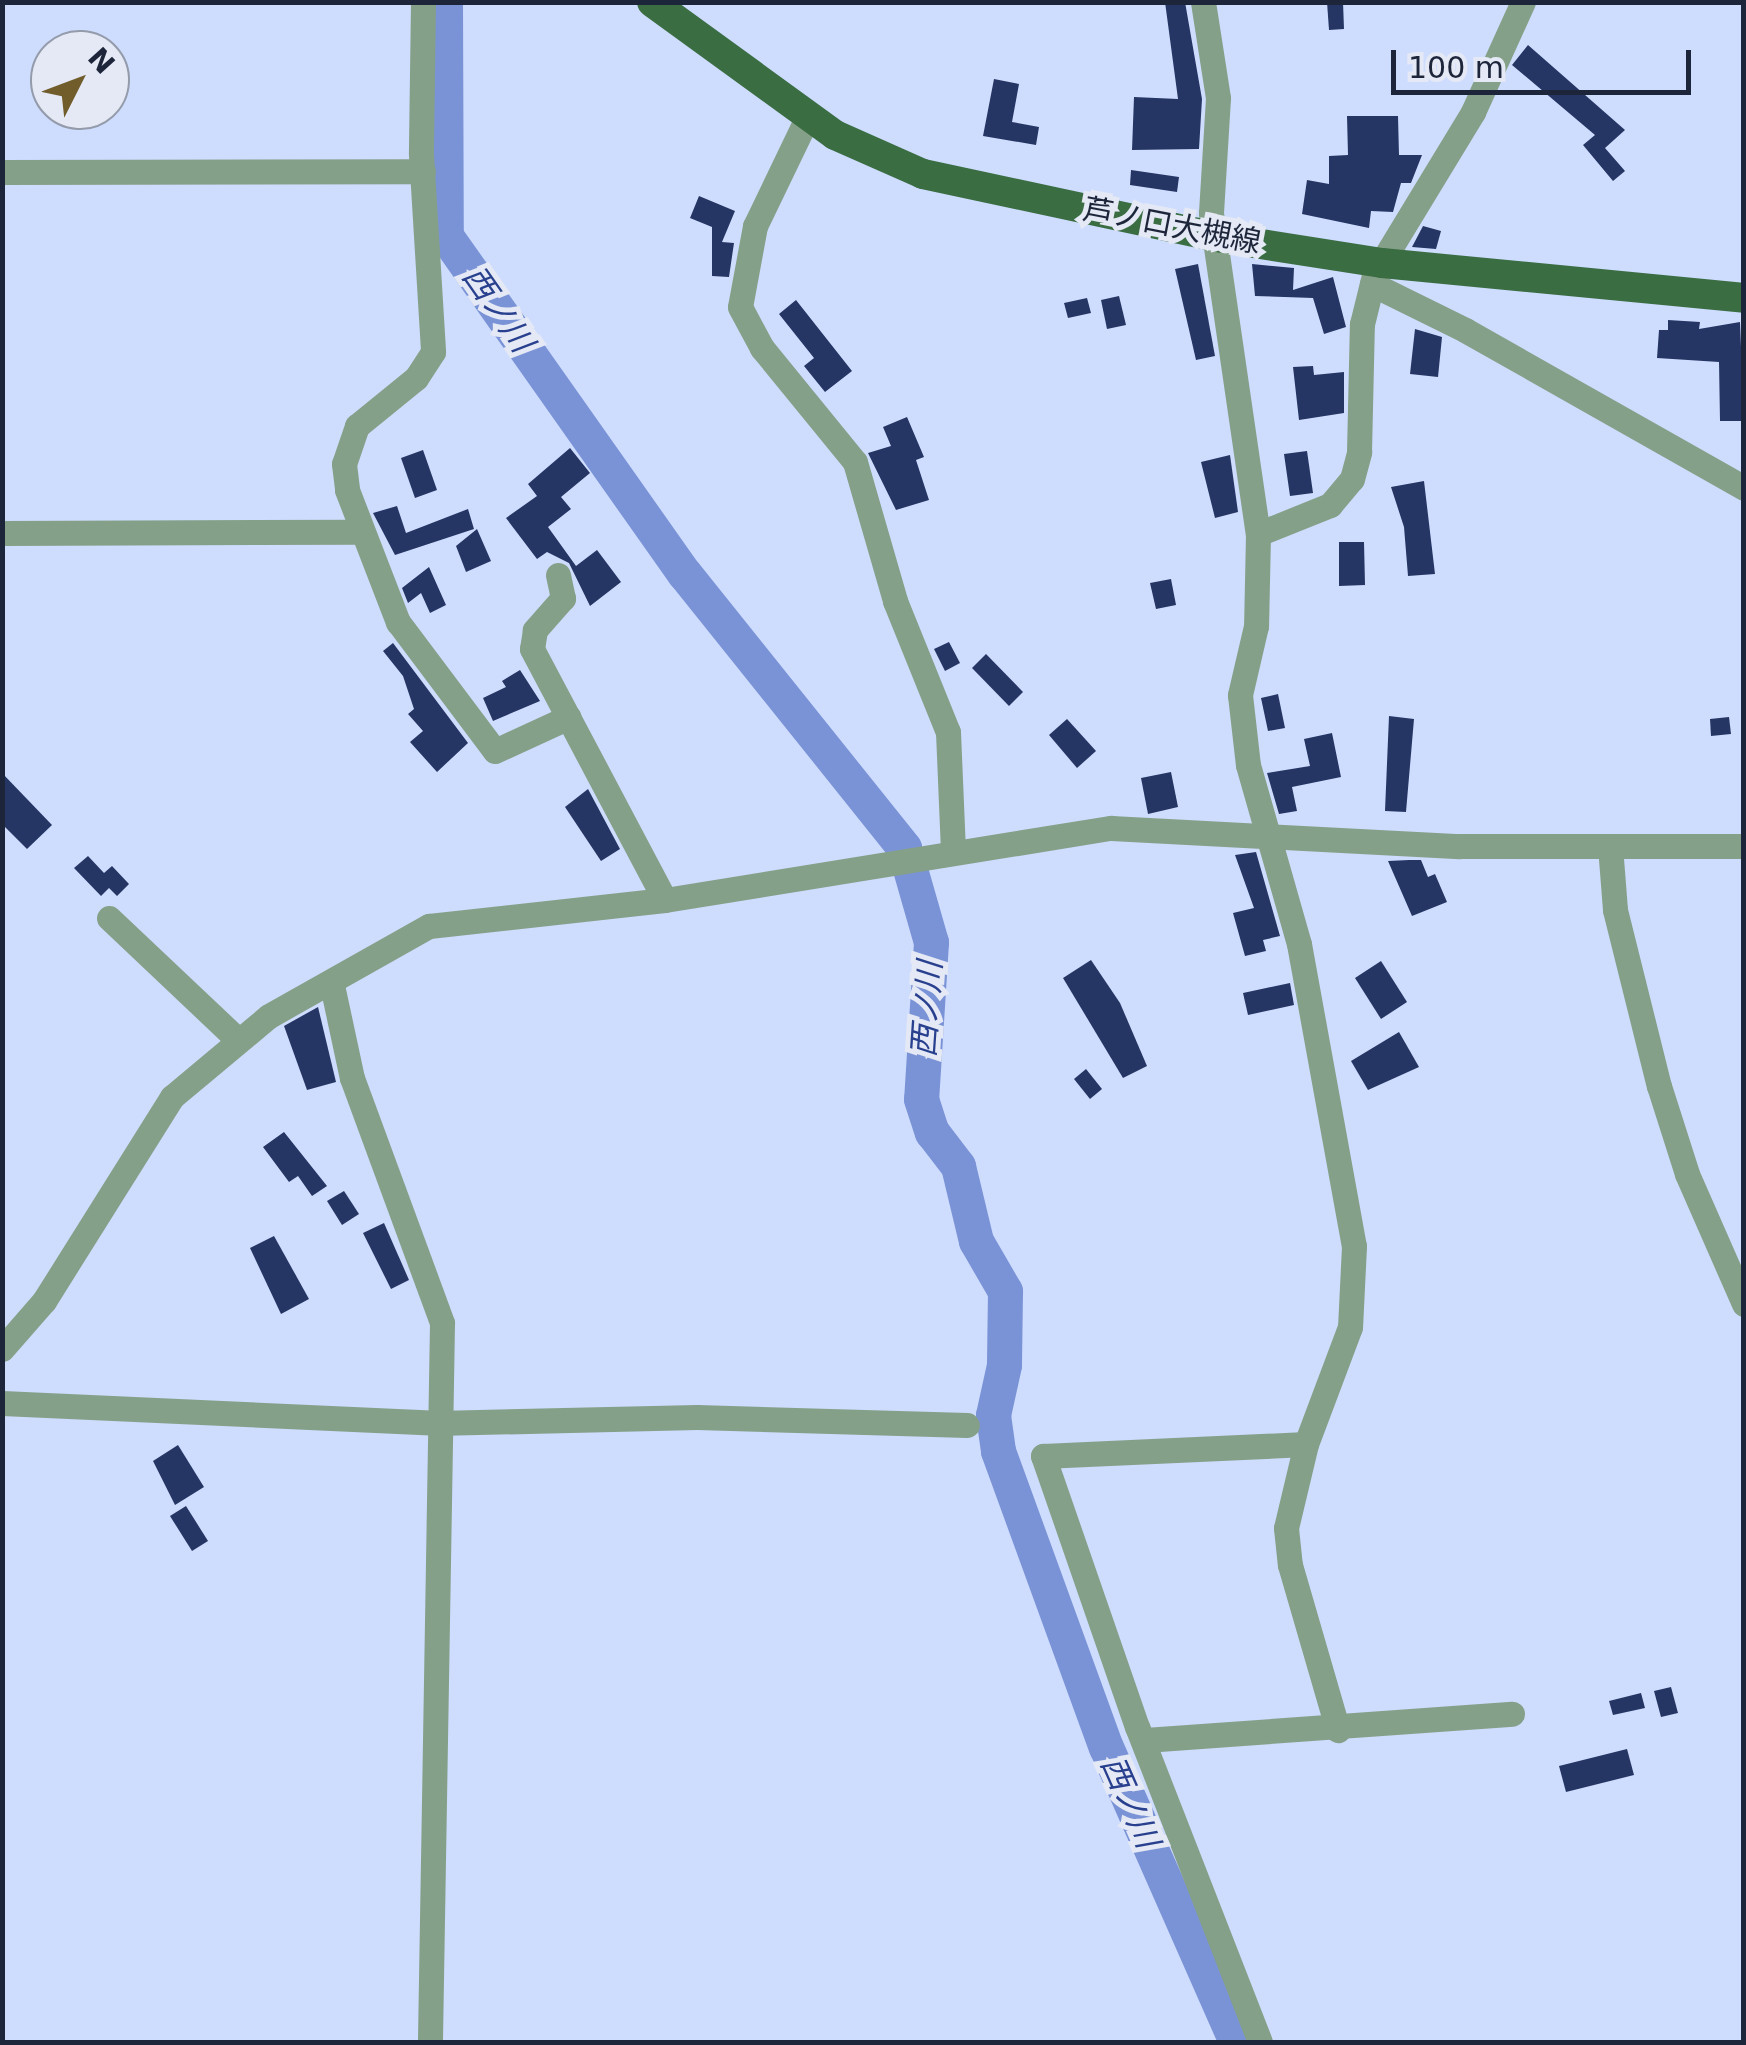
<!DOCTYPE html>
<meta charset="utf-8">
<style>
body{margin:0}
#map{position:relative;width:1746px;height:2045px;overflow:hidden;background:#cedcfe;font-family:"DejaVu Sans","Noto Sans JP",sans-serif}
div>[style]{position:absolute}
.river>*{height:35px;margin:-17.5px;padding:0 17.5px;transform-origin:17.5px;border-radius:17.5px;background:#7a93d6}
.building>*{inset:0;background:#263664}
.minor>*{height:25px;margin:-12.5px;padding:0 12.5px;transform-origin:12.5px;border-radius:12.5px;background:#85a088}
.major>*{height:30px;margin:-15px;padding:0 15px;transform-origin:15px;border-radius:15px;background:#3a6d42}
span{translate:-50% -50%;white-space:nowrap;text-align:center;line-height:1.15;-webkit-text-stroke:10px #e4e9f5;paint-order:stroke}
.street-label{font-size:30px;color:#1d253a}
.water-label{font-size:32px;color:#29408f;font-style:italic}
.frame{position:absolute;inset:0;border:5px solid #1d253a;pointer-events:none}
.north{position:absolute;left:30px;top:30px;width:100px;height:100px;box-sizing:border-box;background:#e4e9f5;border:2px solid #949baa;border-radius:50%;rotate:48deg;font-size:28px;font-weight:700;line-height:40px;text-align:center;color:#1d253a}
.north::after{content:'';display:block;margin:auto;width:35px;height:45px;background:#715d2c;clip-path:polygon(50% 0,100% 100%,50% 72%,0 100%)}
.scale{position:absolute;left:1391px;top:50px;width:300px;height:45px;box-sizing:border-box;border:5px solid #1d253a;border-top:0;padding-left:12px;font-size:30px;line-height:35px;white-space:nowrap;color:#1d253a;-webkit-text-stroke:8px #e4e9f5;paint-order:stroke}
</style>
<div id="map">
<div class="river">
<i style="left:445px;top:2px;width:234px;rotate:89.8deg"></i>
<i style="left:446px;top:236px;width:413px;rotate:54.8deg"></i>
<i style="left:684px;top:573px;width:352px;rotate:51.3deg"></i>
<i style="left:904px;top:848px;width:98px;rotate:74deg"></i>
<i style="left:931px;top:942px;width:157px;rotate:93.6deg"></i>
<i style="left:921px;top:1099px;width:35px;rotate:72deg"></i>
<i style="left:932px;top:1132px;width:43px;rotate:52.6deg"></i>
<i style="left:958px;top:1166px;width:77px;rotate:76.5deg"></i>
<i style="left:976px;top:1241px;width:58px;rotate:59.9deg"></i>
<i style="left:1005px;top:1291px;width:74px;rotate:90.8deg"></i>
<i style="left:1004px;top:1365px;width:51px;rotate:102.4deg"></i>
<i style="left:993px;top:1415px;width:36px;rotate:82deg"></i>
<i style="left:998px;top:1451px;width:315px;rotate:70deg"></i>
<i style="left:1106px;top:1747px;width:322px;rotate:66.2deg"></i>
</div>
<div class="building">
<i style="clip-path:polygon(1165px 2px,1185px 2px,1202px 99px,1199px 149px,1132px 150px,1134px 97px,1178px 99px)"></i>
<i style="clip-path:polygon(1327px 2px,1343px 2px,1344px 29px,1329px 30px)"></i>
<i style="clip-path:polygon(1528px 45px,1625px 130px,1605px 148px,1625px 171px,1613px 181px,1583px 145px,1595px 135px,1512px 65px)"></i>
<i style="clip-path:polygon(994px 79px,1019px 84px,1012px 122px,1039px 127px,1036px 145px,983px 136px)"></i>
<i style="clip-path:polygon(1347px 116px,1398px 116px,1399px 155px,1422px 155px,1411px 183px,1401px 183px,1393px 212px,1371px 211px,1369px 228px,1302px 214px,1307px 180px,1329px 184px,1329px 156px,1348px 155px)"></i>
<i style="clip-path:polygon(1131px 170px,1179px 177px,1177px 192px,1130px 185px)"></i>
<i style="clip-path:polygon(699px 196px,735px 211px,722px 242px,734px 243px,729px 277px,712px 276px,712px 227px,690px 218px)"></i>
<i style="clip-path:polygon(1423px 226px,1441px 231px,1436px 249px,1412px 247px)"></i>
<i style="clip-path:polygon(1198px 264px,1215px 356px,1196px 360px,1175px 269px)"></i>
<i style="clip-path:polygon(1252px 264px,1294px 268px,1293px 290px,1333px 277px,1346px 327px,1324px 334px,1313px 298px,1255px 296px)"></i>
<i style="clip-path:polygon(1119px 296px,1126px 325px,1107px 329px,1101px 300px)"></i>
<i style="clip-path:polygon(1087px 298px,1091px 313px,1068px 318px,1064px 303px)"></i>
<i style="clip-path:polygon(796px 300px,852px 371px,825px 392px,804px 366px,814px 358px,779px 314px)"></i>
<i style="clip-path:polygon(1668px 320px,1700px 322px,1699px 329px,1740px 322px,1744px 421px,1720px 421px,1719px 362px,1657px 358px,1659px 330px,1668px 330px)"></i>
<i style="clip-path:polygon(1415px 329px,1442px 337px,1438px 377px,1410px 374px)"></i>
<i style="clip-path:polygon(1313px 366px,1314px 375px,1344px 372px,1344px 413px,1299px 420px,1293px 367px)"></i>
<i style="clip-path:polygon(907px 417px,924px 457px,916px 460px,929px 500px,896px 510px,868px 453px,891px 446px,883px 427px)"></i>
<i style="clip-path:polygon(570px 448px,590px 473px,561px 497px,571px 509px,548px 527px,576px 566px,597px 550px,621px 582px,590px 606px,569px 563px,547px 552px,537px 559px,506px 518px,537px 496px,528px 484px)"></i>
<i style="clip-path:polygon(423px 450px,437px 490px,415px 498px,401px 458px)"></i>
<i style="clip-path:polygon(1307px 451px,1313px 493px,1290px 496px,1284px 454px)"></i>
<i style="clip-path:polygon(1230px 455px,1238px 512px,1215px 518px,1201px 462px)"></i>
<i style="clip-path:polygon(1424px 481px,1435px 574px,1408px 576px,1404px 527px,1391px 487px)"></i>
<i style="clip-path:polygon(397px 506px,406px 533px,468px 509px,474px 529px,395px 555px,373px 513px)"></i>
<i style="clip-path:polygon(477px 529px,491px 561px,466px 572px,456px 546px)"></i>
<i style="clip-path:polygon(1339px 542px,1364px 542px,1365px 585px,1339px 586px)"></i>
<i style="clip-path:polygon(429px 567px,446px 605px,430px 613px,421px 593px,408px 603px,402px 588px)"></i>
<i style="clip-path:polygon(1171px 579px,1176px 605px,1156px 609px,1150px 583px)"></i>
<i style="clip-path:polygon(949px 642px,960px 663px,945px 671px,934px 649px)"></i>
<i style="clip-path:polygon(393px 643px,468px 743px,437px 772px,410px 742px,423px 731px,408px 714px,414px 709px,403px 676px,383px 651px)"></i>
<i style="clip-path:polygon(986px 654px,1023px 692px,1009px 706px,972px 668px)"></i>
<i style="clip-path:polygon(520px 670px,540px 701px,493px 721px,483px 698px,506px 687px,502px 681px)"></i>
<i style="clip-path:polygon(1278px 694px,1285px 728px,1268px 731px,1261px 698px)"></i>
<i style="clip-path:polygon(1389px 716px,1414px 719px,1406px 812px,1385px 811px)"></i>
<i style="clip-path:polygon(1729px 717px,1731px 734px,1711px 736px,1710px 719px)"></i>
<i style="clip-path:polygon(1067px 719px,1096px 751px,1077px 768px,1049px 735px)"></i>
<i style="clip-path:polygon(1332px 733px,1341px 777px,1292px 787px,1297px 811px,1279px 814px,1267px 773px,1310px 766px,1304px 739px)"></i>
<i style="clip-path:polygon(1171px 772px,1178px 807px,1148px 814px,1141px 778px)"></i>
<i style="clip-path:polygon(2px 773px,52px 825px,27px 849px,2px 824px)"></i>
<i style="clip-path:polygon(588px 789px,620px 849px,601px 861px,565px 807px)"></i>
<i style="clip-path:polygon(1256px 852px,1280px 936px,1263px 940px,1266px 951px,1245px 956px,1233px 913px,1254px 908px,1235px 855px)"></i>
<i style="clip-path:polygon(88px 856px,104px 873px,112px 866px,129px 884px,117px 896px,109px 888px,101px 896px,74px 868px)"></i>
<i style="clip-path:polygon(1409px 860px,1421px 860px,1428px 877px,1435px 874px,1447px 902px,1412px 916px,1388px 861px)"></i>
<i style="clip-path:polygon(1091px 960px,1120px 1003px,1147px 1066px,1123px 1078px,1063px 978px)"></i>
<i style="clip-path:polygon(1381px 961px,1407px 1002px,1381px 1019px,1355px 978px)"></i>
<i style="clip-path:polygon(1290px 983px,1294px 1005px,1248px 1015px,1243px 993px)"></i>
<i style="clip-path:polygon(318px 1007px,336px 1082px,307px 1090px,284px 1026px)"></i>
<i style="clip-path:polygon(1399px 1032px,1419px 1067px,1368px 1090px,1351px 1061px)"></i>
<i style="clip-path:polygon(1086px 1069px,1102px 1089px,1090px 1099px,1074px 1079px)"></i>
<i style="clip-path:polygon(284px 1132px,327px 1186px,312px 1196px,298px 1176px,289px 1182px,263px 1147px)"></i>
<i style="clip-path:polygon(344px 1191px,359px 1214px,342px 1225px,327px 1201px)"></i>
<i style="clip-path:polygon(384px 1223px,409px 1280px,391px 1289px,363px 1233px)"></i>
<i style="clip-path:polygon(274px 1236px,309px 1299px,281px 1314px,250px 1248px)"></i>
<i style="clip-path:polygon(178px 1445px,204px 1487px,175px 1505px,153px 1461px)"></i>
<i style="clip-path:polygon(186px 1506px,208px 1541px,192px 1551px,170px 1516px)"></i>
<i style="clip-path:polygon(1671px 1687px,1678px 1713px,1661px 1717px,1654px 1691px)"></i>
<i style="clip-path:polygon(1641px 1693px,1645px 1708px,1613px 1715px,1609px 1701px)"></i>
<i style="clip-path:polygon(1627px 1749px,1634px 1775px,1566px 1792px,1559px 1766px)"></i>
</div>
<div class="minor">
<i style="left:423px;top:2px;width:152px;rotate:90.8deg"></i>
<i style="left:421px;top:154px;width:198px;rotate:86.5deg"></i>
<i style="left:433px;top:352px;width:31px;rotate:123deg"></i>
<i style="left:416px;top:378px;width:76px;rotate:140.9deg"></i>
<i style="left:357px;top:426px;width:40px;rotate:108.9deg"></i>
<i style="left:344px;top:464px;width:26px;rotate:83deg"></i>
<i style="left:347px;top:490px;width:142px;rotate:68.9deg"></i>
<i style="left:398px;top:622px;width:161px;rotate:53.1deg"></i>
<i style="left:495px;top:751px;width:81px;rotate:-24.7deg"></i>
<i style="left:1203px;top:2px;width:97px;rotate:81.1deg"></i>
<i style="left:1218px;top:98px;width:115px;rotate:93.5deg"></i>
<i style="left:1211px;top:213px;width:324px;rotate:81.7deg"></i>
<i style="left:1258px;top:534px;width:92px;rotate:91.2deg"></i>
<i style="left:1256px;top:626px;width:71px;rotate:103.1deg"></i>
<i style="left:1240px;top:695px;width:70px;rotate:83.5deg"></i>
<i style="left:1248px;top:765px;width:186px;rotate:74.1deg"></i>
<i style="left:1299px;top:944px;width:307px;rotate:79.7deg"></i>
<i style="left:1354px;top:1246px;width:81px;rotate:92.8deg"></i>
<i style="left:1350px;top:1327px;width:125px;rotate:110.6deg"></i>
<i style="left:1306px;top:1444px;width:86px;rotate:103.4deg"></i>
<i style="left:1286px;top:1528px;width:37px;rotate:84deg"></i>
<i style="left:1290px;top:1565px;width:172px;rotate:73.8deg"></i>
<i style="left:808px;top:116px;width:122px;rotate:115.7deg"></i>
<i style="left:755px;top:226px;width:82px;rotate:100.5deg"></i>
<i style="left:740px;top:307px;width:47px;rotate:61.8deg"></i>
<i style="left:762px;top:348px;width:147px;rotate:50.8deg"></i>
<i style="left:855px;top:462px;width:145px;rotate:73.9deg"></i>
<i style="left:895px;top:601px;width:141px;rotate:68deg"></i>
<i style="left:948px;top:732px;width:120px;rotate:87.6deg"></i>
<i style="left:2px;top:172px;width:421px;rotate:-0.1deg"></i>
<i style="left:1372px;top:284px;width:104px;rotate:26.3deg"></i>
<i style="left:1465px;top:330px;width:321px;rotate:29.5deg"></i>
<i style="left:2px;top:533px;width:358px;rotate:-0.2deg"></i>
<i style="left:1258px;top:534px;width:78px;rotate:-21.9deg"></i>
<i style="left:1330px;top:505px;width:34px;rotate:-50deg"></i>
<i style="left:1352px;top:479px;width:28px;rotate:-75deg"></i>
<i style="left:1359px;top:452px;width:128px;rotate:-88.7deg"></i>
<i style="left:1362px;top:324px;width:50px;rotate:-76.2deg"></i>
<i style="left:1374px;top:275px;width:191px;rotate:-58.7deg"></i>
<i style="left:1473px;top:112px;width:121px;rotate:-65.6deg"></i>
<i style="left:558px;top:575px;width:24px;rotate:78deg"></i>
<i style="left:563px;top:598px;width:43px;rotate:131.2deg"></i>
<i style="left:535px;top:630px;width:19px;rotate:99deg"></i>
<i style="left:532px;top:649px;width:284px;rotate:62.1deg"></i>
<i style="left:1610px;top:846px;width:64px;rotate:85.5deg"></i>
<i style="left:1615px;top:910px;width:181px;rotate:76deg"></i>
<i style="left:1659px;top:1086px;width:92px;rotate:72.3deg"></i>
<i style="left:1687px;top:1174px;width:142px;rotate:66.3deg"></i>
<i style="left:109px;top:918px;width:178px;rotate:43.4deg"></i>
<i style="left:332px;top:985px;width:95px;rotate:77.9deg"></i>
<i style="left:352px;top:1078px;width:261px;rotate:69.8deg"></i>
<i style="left:442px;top:1323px;width:719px;rotate:90.96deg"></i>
<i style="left:2px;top:1349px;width:64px;rotate:-48.8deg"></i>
<i style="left:44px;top:1301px;width:241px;rotate:-57.9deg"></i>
<i style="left:172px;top:1097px;width:126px;rotate:-39.9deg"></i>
<i style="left:269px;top:1016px;width:184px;rotate:-29.4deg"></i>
<i style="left:429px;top:926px;width:237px;rotate:-6.3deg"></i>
<i style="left:665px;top:900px;width:452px;rotate:-9.2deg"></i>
<i style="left:1111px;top:828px;width:349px;rotate:3deg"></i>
<i style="left:1460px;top:846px;width:284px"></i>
<i style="left:2px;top:1403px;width:434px;rotate:2.6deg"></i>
<i style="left:436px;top:1423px;width:261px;rotate:-1.3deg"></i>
<i style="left:697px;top:1417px;width:270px;rotate:1.7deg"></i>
<i style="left:1145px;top:1740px;width:368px;rotate:-4.1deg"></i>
<i style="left:1260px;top:2042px;width:338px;rotate:-111.3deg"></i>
<i style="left:1137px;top:1727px;width:287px;rotate:-109.1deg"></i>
<i style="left:1043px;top:1456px;width:263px;rotate:-2.6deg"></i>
</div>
<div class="major">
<i style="left:652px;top:2px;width:226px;rotate:36deg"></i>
<i style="left:835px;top:135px;width:96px;rotate:23.9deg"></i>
<i style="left:923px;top:174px;width:300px;rotate:12.1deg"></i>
<i style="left:1216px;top:237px;width:168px;rotate:8.9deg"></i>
<i style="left:1382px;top:263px;width:364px;rotate:5.5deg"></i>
</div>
<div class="street-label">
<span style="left:1172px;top:226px;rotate:11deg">芦ノ口大槻線</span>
</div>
<div class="water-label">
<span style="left:498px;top:309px;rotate:55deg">西ノ川</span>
<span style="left:927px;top:1009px;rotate:-86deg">西ノ川</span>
<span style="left:1130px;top:1802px;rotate:66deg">西ノ川</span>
</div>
<div class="frame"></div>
<div class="north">N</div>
<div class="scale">100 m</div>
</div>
